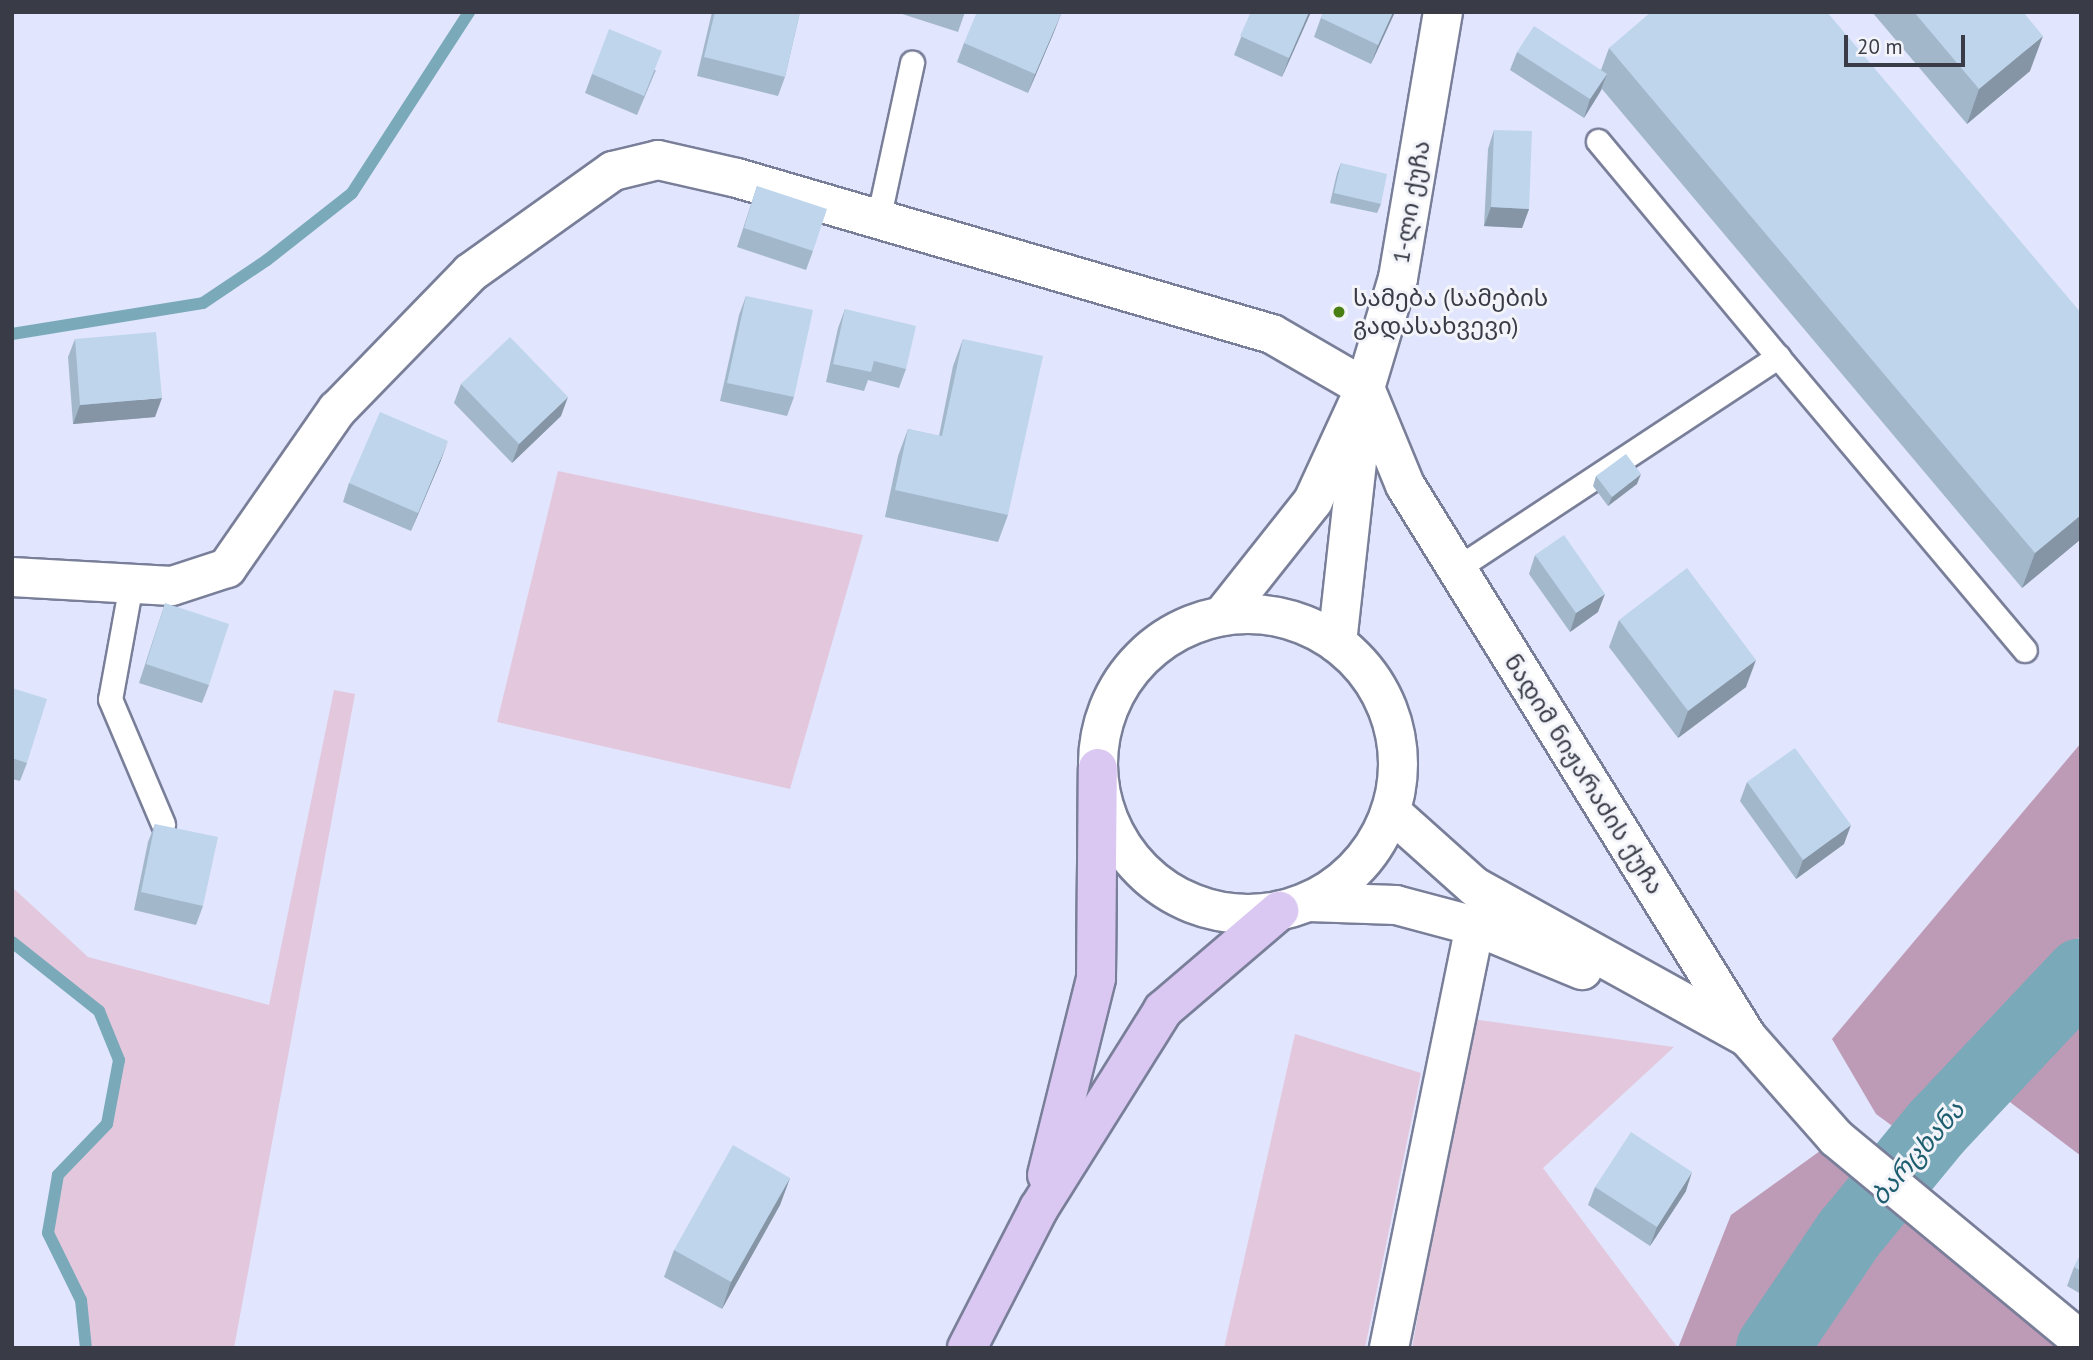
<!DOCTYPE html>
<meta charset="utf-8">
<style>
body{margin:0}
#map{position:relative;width:2093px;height:1360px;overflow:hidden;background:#e1e5fd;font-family:"PT Sans","Noto Sans Georgian",sans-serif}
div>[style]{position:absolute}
.green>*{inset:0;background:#e3c8dd}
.forest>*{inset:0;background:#bd9ab6}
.stream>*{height:12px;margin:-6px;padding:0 6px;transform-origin:6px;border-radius:6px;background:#7aaab9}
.river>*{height:72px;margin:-36px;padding:0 36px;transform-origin:36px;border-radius:36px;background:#7aaab9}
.roads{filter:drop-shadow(2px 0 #797f99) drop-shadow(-2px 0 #797f99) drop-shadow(0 2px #797f99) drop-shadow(0 -2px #797f99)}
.lane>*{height:23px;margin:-11.5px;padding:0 11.5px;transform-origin:11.5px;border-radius:11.5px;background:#fff}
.street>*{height:38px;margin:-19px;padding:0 19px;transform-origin:19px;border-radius:19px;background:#fff}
.secondary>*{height:38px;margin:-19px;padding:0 19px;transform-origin:19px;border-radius:19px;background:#fff}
.secondary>.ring{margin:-19px;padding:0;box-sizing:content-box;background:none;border:38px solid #fff;border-radius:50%}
.highway>*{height:38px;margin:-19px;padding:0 19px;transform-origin:19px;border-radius:19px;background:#dac7f2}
.wall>*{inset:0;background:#a3b7cb}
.shaded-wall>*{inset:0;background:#8595a5}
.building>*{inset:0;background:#bed5ec}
.dots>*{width:19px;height:19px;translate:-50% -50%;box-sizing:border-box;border:4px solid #f2f4fa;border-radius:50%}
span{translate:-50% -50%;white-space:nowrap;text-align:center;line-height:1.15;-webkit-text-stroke:6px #f2f4fa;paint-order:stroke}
.street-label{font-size:24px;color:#393b47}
.poi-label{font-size:24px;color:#393b47}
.left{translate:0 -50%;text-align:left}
.water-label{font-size:26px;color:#1e5e6f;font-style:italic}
.frame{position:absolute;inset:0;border:14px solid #393b47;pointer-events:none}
.scale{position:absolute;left:1844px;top:35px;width:121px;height:32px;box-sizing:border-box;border:4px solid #393b47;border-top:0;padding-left:9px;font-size:21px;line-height:24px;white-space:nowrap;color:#393b47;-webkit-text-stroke:5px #f2f4fa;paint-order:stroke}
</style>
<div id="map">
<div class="green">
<i style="clip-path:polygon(558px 471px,863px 535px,790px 789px,497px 722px)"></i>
<i style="clip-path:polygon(334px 690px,355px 694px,234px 1348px,86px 1348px,81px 1300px,48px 1233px,58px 1175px,107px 1124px,119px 1060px,99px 1011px,12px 942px,12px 887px,88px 957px,269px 1005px)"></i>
<i style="clip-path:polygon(1472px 1019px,1674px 1047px,1543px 1168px,1678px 1348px,1412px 1348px)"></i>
<i style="clip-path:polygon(1295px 1034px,1421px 1073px,1365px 1348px,1224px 1348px)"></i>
</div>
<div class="forest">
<i style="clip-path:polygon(2081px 743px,2081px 935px,1906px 1136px,1876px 1114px,1832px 1039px)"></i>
<i style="clip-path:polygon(2081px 999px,2081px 1156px,1994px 1090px)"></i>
<i style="clip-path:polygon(1820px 1151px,2058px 1348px,1678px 1348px,1731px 1215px)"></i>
</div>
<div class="stream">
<i style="left:12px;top:334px;width:193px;rotate:-9.2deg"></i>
<i style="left:203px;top:303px;width:77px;rotate:-33.9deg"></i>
<i style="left:267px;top:260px;width:108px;rotate:-38.2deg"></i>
<i style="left:352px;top:193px;width:216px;rotate:-57.1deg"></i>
<i style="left:12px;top:942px;width:111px;rotate:38.4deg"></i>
<i style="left:99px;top:1011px;width:53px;rotate:67.8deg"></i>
<i style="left:119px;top:1060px;width:65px;rotate:100.6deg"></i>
<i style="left:107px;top:1124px;width:71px;rotate:133.9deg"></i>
<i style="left:58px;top:1175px;width:59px;rotate:99.8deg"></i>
<i style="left:48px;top:1233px;width:75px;rotate:63.8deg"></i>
<i style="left:81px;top:1300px;width:48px;rotate:84.1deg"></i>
</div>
<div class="river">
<i style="left:1772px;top:1348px;width:138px;rotate:-56deg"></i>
<i style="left:1849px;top:1234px;width:139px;rotate:-50.6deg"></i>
<i style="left:1937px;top:1127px;width:210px;rotate:-46.7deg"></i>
</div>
<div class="roads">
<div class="lane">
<i style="left:1598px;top:141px;width:281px;rotate:50.2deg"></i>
<i style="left:878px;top:220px;width:161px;rotate:-77.8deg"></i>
<i style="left:1456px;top:569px;width:386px;rotate:-33.4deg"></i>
<i style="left:1778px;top:357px;width:383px;rotate:49.9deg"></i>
<i style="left:131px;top:584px;width:117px;rotate:100.3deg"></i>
<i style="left:110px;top:699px;width:136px;rotate:67deg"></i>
</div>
<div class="street">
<i style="left:12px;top:577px;width:160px;rotate:3.2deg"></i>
<i style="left:172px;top:586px;width:58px;rotate:-18.1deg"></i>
<i style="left:227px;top:568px;width:193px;rotate:-55.2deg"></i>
<i style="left:337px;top:410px;width:191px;rotate:-45.8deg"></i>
<i style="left:470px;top:273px;width:176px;rotate:-35.5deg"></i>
<i style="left:613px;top:171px;width:46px;rotate:-13.7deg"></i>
<i style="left:658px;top:160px;width:81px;rotate:12.8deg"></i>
<i style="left:737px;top:178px;width:557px;rotate:16.26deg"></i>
<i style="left:1272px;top:334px;width:108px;rotate:30.1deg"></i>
<i style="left:1365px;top:388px;width:105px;rotate:67.6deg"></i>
<i style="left:1405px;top:485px;width:649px;rotate:58.22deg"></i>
<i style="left:1389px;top:1348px;width:431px;rotate:-78.5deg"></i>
</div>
<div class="secondary">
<i class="ring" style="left:1098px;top:614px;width:262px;height:262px"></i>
<i style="left:1222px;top:616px;width:147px;rotate:-51.6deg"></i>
<i style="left:1313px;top:501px;width:124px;rotate:-65.3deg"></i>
<i style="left:1365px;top:388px;width:115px;rotate:-73.3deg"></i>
<i style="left:1398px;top:278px;width:270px;rotate:-80.4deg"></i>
<i style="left:1337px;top:643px;width:226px;rotate:-83.7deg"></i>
<i style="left:1391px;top:812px;width:113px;rotate:41.8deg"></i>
<i style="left:1475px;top:887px;width:311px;rotate:28.9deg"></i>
<i style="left:1747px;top:1037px;width:135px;rotate:48.6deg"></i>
<i style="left:1836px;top:1138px;width:318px;rotate:39.6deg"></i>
<i style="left:1309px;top:902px;width:87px;rotate:2deg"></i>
<i style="left:1396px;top:905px;width:82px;rotate:14.9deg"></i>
<i style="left:1475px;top:926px;width:116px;rotate:22.4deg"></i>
</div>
<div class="highway">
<i style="left:1047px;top:1175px;width:203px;rotate:-76deg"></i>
<i style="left:1096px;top:978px;width:210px;rotate:-89.5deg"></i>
<i style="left:967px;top:1348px;width:157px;rotate:-62.8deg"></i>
<i style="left:1039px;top:1208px;width:234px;rotate:-57.9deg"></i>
<i style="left:1163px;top:1010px;width:153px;rotate:-40.5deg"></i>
</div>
</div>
<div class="wall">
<i style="clip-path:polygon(712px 12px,800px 12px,785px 77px,778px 96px,697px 76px)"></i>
<i style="clip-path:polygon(896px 12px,965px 12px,958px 32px)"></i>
<i style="clip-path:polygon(1251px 12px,1311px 12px,1282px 77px,1234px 55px)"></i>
<i style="clip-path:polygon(1323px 12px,1395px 12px,1371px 64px,1314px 37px)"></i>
<i style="clip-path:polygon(1872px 12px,2023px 12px,2030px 71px,1967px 124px)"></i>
<i style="clip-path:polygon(1061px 14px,1054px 32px,1028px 93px,957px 62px,964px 43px)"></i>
<i style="clip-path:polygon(1609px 48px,2081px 313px,2081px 539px,2022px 588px,1602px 89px,1584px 118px,1510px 70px,1517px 52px,1601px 70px)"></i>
<i style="clip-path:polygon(656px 70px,637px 115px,585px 93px,592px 74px)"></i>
<i style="clip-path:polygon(1494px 130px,1529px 209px,1522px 228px,1484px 226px,1488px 149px)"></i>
<i style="clip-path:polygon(1341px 163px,1381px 204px,1377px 213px,1330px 203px,1337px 173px)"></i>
<i style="clip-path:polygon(757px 186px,813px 251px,806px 270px,737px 247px)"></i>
<i style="clip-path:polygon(746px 296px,794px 397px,787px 416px,720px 401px,739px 315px)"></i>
<i style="clip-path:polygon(845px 309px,906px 369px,899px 388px,868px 380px,864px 391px,826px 382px,838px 328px)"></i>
<i style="clip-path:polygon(75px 339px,155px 417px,73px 424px,68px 357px)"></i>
<i style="clip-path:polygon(963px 339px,1008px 515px,998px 542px,885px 517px,898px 456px,908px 429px,939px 436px,953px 366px)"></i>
<i style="clip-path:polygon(461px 384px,561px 416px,512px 463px,454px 403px)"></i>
<i style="clip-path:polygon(441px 460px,411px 531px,343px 502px,349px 483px)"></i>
<i style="clip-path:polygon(1596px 476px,1637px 484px,1608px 506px,1593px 486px)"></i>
<i style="clip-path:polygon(1535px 555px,1598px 612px,1570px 632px,1529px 574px)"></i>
<i style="clip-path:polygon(165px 603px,209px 685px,202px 703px,139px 683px)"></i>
<i style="clip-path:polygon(1619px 620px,1746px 687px,1678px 738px,1609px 647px)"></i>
<i style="clip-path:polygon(12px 688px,27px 763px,20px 781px,12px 779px)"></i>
<i style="clip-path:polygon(1747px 782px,1844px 844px,1796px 879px,1740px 801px)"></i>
<i style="clip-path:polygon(155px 824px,203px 906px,196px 925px,134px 910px,148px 842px)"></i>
<i style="clip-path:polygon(790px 1178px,780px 1205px,722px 1309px,664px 1277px,674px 1250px)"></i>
<i style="clip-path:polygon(1595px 1187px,1686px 1191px,1650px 1246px,1588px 1205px)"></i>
<i style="clip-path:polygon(2081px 1254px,2081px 1294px,2067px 1286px,2074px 1267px)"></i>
</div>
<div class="shaded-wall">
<i style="clip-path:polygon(1309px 12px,1311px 12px,1282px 77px,1289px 58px)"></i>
<i style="clip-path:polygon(1393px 12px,1395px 12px,1371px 64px,1378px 45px)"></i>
<i style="clip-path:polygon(1061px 14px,1054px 32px,1028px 93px,1035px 74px)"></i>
<i style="clip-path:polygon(2043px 36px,2030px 71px,1967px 124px,1979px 89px)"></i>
<i style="clip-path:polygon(1607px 74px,1600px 92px,1584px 118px,1590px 99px)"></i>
<i style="clip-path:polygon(1491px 207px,1529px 209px,1522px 228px,1484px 226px)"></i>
<i style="clip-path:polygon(568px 397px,561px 416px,512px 463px,519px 444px)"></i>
<i style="clip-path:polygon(162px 398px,155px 417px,73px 424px,80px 405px)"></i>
<i style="clip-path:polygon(448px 441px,441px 460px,411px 531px,418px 513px)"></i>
<i style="clip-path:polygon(1641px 474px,1637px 484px,1608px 506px,1612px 497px)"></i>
<i style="clip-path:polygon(2081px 515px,2081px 539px,2022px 588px,2035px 553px)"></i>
<i style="clip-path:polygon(1605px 594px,1598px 612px,1570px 632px,1576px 613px)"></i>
<i style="clip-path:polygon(1756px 660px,1746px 687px,1678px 738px,1688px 711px)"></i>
<i style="clip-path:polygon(1851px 825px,1844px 844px,1796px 879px,1803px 860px)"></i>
<i style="clip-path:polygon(1692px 1172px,1686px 1191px,1650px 1246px,1657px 1227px)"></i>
<i style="clip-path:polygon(790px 1178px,780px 1205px,722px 1309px,731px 1282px)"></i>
</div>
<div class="building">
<i style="clip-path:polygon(715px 12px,800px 12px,785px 77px,704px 57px)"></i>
<i style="clip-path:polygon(977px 12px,1058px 12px,1061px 14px,1035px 74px,964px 43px)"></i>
<i style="clip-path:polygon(1251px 12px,1309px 12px,1289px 58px,1240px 36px)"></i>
<i style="clip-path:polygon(1323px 12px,1393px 12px,1378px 45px,1321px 18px)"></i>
<i style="clip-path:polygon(1651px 12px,1827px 12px,2081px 313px,2081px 515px,2035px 553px,1609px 48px)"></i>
<i style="clip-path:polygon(1914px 12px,2023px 12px,2043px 36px,1979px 89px)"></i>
<i style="clip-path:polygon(1534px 26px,1607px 74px,1590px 99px,1517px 52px)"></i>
<i style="clip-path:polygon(609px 29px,662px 51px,644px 96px,592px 74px)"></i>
<i style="clip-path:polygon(1494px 130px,1532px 131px,1529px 209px,1491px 207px)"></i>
<i style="clip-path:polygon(1341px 163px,1387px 174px,1381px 204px,1334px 193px)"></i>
<i style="clip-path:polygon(757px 186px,827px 209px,813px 251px,744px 228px)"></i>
<i style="clip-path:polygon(746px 296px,813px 310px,794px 397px,727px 383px)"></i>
<i style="clip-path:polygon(845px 309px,916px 326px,906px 369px,874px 361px,871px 372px,833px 364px)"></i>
<i style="clip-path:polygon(156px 332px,162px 398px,80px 405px,75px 339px)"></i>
<i style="clip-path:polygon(510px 337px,568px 397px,519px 444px,461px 384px)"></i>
<i style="clip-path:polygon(963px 339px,1043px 356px,1008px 515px,895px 490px,908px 429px,942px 436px)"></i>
<i style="clip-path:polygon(380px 412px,448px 441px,418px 513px,349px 483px)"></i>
<i style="clip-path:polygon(1626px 454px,1641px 474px,1612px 497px,1596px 476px)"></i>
<i style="clip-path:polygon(1564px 535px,1605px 594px,1576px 613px,1535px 555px)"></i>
<i style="clip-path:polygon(1687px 568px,1756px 660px,1688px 711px,1619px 620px)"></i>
<i style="clip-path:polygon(165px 603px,229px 624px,209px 685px,146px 664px)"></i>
<i style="clip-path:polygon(12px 688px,47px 699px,27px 763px,12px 758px)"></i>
<i style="clip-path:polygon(1795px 748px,1851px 825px,1803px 860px,1747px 782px)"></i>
<i style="clip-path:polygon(155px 824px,218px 837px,203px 906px,141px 892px)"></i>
<i style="clip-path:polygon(1631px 1132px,1692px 1172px,1657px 1227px,1595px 1187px)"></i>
<i style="clip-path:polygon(733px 1145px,790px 1178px,731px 1282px,674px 1250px)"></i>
<i style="clip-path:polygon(2081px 1254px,2081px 1271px,2074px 1267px)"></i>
</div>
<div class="dots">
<i style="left:1339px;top:312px;background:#4a7f13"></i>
</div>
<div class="street-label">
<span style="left:1411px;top:202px;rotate:-80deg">1-ლი ქუჩა</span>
<span style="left:1584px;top:774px;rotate:58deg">ნადიმ ნიჟარაძის ქუჩა</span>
</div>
<div class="poi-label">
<span class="left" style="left:1353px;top:312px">სამება (სამების<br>გადასახვევი)</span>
</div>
<div class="water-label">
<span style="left:1917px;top:1153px;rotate:-49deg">ბარცხანა</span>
</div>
<div class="frame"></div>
<div class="scale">20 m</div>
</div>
